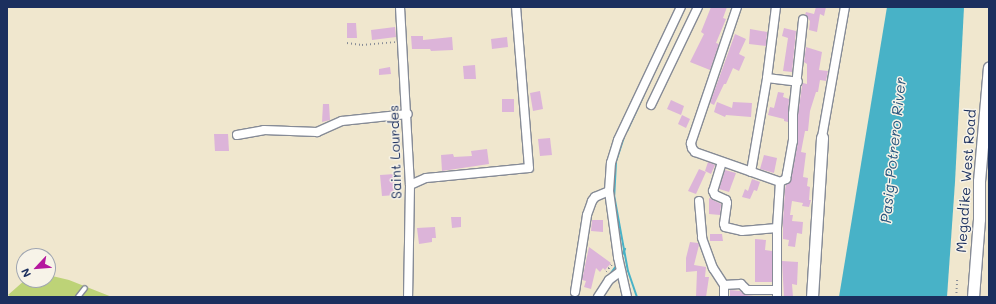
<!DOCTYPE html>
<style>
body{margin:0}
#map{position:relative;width:996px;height:304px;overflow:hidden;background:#f0e7ce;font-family:Mali,sans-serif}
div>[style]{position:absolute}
.green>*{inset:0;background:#bdd377}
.water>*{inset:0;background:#48b2c7}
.stream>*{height:2px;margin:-1px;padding:0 1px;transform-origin:1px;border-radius:1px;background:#48b2c7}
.building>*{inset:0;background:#dcb4d9}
.path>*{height:1.5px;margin-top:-0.75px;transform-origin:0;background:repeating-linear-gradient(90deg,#868b96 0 1px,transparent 0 4px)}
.roads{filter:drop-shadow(1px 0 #868b96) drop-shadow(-1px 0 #868b96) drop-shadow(0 1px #868b96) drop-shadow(0 -1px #868b96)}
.lane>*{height:4px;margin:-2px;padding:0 2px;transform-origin:2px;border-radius:2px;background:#fff}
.street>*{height:8px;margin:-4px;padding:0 4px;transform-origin:4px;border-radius:4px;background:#fff}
.secondary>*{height:11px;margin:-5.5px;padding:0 5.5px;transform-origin:5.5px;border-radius:5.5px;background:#fff}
span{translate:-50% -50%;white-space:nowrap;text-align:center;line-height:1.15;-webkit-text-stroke:3px #f7f3e8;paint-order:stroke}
.street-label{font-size:14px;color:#1b2f5e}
.water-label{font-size:15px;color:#28567e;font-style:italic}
.frame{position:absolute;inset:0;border:8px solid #1b2f5e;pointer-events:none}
.north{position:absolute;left:16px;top:248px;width:40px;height:40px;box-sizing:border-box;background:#f7f3e8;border:1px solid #9fa5b1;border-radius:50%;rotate:244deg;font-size:11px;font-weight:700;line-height:16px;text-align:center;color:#1b2f5e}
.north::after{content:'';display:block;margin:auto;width:14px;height:18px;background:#b5179e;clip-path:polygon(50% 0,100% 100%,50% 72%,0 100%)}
</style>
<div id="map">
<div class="green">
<i style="clip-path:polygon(48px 275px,69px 280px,112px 297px,12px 297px,8px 295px,25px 280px,48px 280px)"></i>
</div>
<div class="water">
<i style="clip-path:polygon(887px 7px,964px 7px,955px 182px,947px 297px,839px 297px)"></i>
</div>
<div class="stream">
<i style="left:627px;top:131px;width:40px;rotate:-65deg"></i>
<i style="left:644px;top:95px;width:4px;rotate:-90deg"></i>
<i style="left:624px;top:137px;width:26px;rotate:108deg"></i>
<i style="left:616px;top:162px;width:33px;rotate:93deg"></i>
<i style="left:614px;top:195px;width:77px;rotate:79.6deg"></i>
<i style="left:628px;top:271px;width:28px;rotate:71deg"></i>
<i style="left:621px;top:258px;width:10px;rotate:-66deg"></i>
<i style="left:598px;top:290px;width:31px;rotate:-53deg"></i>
</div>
<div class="building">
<i style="clip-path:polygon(711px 7px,727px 7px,723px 18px,726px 19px,716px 43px,719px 44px,710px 70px,690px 62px,704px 34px,701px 32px)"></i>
<i style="clip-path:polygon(816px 7px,826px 7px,824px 16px,820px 14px,817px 32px,809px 30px,810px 21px,805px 15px,806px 12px,814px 14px)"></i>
<i style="clip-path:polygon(347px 23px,356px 23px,357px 38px,347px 38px)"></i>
<i style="clip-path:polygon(395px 27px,396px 37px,372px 40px,371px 30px)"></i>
<i style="clip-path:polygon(784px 28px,796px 31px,792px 72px,783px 71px,788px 38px,782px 36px)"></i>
<i style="clip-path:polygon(750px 29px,767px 32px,766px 46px,749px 44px)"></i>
<i style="clip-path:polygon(735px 34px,746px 39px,739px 54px,745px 57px,739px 71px,733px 68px,726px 84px,724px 84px,714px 105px,710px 103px)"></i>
<i style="clip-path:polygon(411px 36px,423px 36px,423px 40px,452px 37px,453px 50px,431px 51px,430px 49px,412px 49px)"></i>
<i style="clip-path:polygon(507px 37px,508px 47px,492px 49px,491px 39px)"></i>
<i style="clip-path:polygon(806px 47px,822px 52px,819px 70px,828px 71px,826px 81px,820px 80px,818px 92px,816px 92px,810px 111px,808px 131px,805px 131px,801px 152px,806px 153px,803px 177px,808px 178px,807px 186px,810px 187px,809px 200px,811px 200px,809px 207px,802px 206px,803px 203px,792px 201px,790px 215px,793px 215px,792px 221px,803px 222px,802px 234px,797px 233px,795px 247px,788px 246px,789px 240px,783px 239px,783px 221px,785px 190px,786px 185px,791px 180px,798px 142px,798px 114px,802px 86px,803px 83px,807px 84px,807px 64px,804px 62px)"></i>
<i style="clip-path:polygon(475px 65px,476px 79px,464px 79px,463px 66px)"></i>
<i style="clip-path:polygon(390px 67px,391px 74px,379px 75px,379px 69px)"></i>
<i style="clip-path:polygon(540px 91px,543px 109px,533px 111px,530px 93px)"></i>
<i style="clip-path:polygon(778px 92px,784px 93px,783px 97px,789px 99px,788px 122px,784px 121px,784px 119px,768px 115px,770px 107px,774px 108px)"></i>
<i style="clip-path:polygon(502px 99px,514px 99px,514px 112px,502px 112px)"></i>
<i style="clip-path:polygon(671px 100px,684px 106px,681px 115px,667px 109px)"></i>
<i style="clip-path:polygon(717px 102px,732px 108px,733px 102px,752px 103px,751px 117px,726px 115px,725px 117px,714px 112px)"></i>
<i style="clip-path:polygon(323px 104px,329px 104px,330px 120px,322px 122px)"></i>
<i style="clip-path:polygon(682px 115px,690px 119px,686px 128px,678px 124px)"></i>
<i style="clip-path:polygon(214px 134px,228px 134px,229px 151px,215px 151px)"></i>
<i style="clip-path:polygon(550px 138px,552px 155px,540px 156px,538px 139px)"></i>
<i style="clip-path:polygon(487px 149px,489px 164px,442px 171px,441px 155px,453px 154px,454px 157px,472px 156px,471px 151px)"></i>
<i style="clip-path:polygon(764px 155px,777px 158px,774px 173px,760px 169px)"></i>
<i style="clip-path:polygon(708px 162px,715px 165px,711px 174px,705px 171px)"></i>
<i style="clip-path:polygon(699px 169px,706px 172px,696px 194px,688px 191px)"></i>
<i style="clip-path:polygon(725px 170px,736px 173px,729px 192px,719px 189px)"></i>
<i style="clip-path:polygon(395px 174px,396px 195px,382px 196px,380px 175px)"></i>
<i style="clip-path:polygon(752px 179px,760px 182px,757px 191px,754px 190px,750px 199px,742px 197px,745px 189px,748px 191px)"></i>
<i style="clip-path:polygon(709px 198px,721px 204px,720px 215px,709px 214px)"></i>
<i style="clip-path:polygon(451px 217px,461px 217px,461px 227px,452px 228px)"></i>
<i style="clip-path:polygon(592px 220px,603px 220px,603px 232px,591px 231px)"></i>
<i style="clip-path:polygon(435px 227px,436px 238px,432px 238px,432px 242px,419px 244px,417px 228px)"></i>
<i style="clip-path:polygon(710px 234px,722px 234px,723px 241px,710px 241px)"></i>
<i style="clip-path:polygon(755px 239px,766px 240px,765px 250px,772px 251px,772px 282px,755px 282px)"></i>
<i style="clip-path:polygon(690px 242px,698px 243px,699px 245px,694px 265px,706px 267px,705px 277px,709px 277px,706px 297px,696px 297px,697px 271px,686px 272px,686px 258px)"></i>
<i style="clip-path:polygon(589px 247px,611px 263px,605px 270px,603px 268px,600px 272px,596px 268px,591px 289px,584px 287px,586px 281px,582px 280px)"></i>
<i style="clip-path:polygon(782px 261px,798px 262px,797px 285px,792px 284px,793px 297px,784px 297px)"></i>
<i style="clip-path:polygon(730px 290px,740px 291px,745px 295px,754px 296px,754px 297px,730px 297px)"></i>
</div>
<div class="path">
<i style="left:347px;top:43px;width:15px;rotate:8deg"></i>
<i style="left:362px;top:45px;width:33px;rotate:-5deg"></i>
<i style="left:606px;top:272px;width:10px;rotate:-53deg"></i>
<i style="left:956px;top:297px;width:17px;rotate:-87deg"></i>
</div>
<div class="roads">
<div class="lane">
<i style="left:78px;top:297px;width:11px;rotate:-52deg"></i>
</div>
<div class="street">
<i style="left:400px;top:7px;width:178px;rotate:86.8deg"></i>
<i style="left:410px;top:185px;width:112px;rotate:91deg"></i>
<i style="left:737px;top:7px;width:144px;rotate:108.7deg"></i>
<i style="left:691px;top:143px;width:5px;rotate:79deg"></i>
<i style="left:692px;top:148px;width:5px;rotate:53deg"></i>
<i style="left:695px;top:152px;width:90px;rotate:19.4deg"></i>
<i style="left:780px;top:182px;width:7px;rotate:-27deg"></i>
<i style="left:786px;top:179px;width:5px;rotate:-79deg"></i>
<i style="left:787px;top:174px;width:34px;rotate:-80deg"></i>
<i style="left:793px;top:141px;width:27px;rotate:-90deg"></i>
<i style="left:793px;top:114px;width:95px;rotate:-83.9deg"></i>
<i style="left:767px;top:78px;width:31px;rotate:7deg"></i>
<i style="left:651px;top:105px;width:109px;rotate:-64.4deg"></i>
<i style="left:237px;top:135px;width:27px;rotate:-10deg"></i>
<i style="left:264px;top:130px;width:53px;rotate:2.2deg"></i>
<i style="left:317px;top:132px;width:27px;rotate:-24deg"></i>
<i style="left:342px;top:121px;width:66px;rotate:-6.1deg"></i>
<i style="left:822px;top:137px;width:132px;rotate:-80deg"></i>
<i style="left:722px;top:162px;width:30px;rotate:107deg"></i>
<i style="left:713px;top:191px;width:4px;rotate:63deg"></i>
<i style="left:715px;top:195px;width:12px;rotate:24deg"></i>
<i style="left:726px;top:200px;width:3px;rotate:72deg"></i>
<i style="left:727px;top:203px;width:21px;rotate:98deg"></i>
<i style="left:724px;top:224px;width:3px;rotate:72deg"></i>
<i style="left:725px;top:227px;width:17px;rotate:13deg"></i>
<i style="left:742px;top:231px;width:35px;rotate:-5deg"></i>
<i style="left:751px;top:172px;width:95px;rotate:-80.3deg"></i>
<i style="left:767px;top:78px;width:72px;rotate:-82.8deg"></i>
<i style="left:410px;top:185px;width:17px;rotate:-24deg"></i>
<i style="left:426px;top:178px;width:11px;rotate:-5deg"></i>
<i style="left:437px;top:177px;width:92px;rotate:-5.6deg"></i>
<i style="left:529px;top:168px;width:162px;rotate:-94.6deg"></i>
<i style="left:609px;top:191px;width:28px;rotate:-86deg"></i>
<i style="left:611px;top:163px;width:24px;rotate:-73deg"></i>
<i style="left:618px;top:140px;width:147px;rotate:-64.7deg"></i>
<i style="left:699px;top:201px;width:37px;rotate:85deg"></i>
<i style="left:702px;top:238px;width:32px;rotate:70deg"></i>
<i style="left:713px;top:268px;width:20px;rotate:57deg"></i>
<i style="left:724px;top:285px;width:17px;rotate:-3deg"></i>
<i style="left:741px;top:284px;width:8px;rotate:45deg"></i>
<i style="left:747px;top:290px;width:30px"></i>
<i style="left:575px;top:292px;width:78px;rotate:-81.1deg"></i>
<i style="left:587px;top:215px;width:15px;rotate:-70deg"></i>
<i style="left:592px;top:201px;width:5px;rotate:-53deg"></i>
<i style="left:595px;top:197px;width:15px;rotate:-23deg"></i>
<i style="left:609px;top:191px;width:67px;rotate:82.2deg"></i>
<i style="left:618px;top:257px;width:41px;rotate:77.3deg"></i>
<i style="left:598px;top:297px;width:20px;rotate:-57deg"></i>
<i style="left:609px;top:280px;width:15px;rotate:-37deg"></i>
<i style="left:724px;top:297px;width:12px;rotate:-90deg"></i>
<i style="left:777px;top:297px;width:69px;rotate:-90deg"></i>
<i style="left:777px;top:228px;width:46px;rotate:-86.3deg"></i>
</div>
<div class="secondary">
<i style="left:812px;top:297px;width:160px;rotate:-86.4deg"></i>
<i style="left:973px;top:297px;width:78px;rotate:-85.6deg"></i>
<i style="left:979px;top:219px;width:38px;rotate:-90deg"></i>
<i style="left:979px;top:181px;width:114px;rotate:-85deg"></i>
</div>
</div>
<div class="street-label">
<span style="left:395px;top:152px;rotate:-92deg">Saint Lourdes</span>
<span style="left:966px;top:181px;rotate:-86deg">Megadike West Road</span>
</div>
<div class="water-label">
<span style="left:893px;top:150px;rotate:-84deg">Pasig-Potrero River</span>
</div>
<div class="frame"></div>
<div class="north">N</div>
</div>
